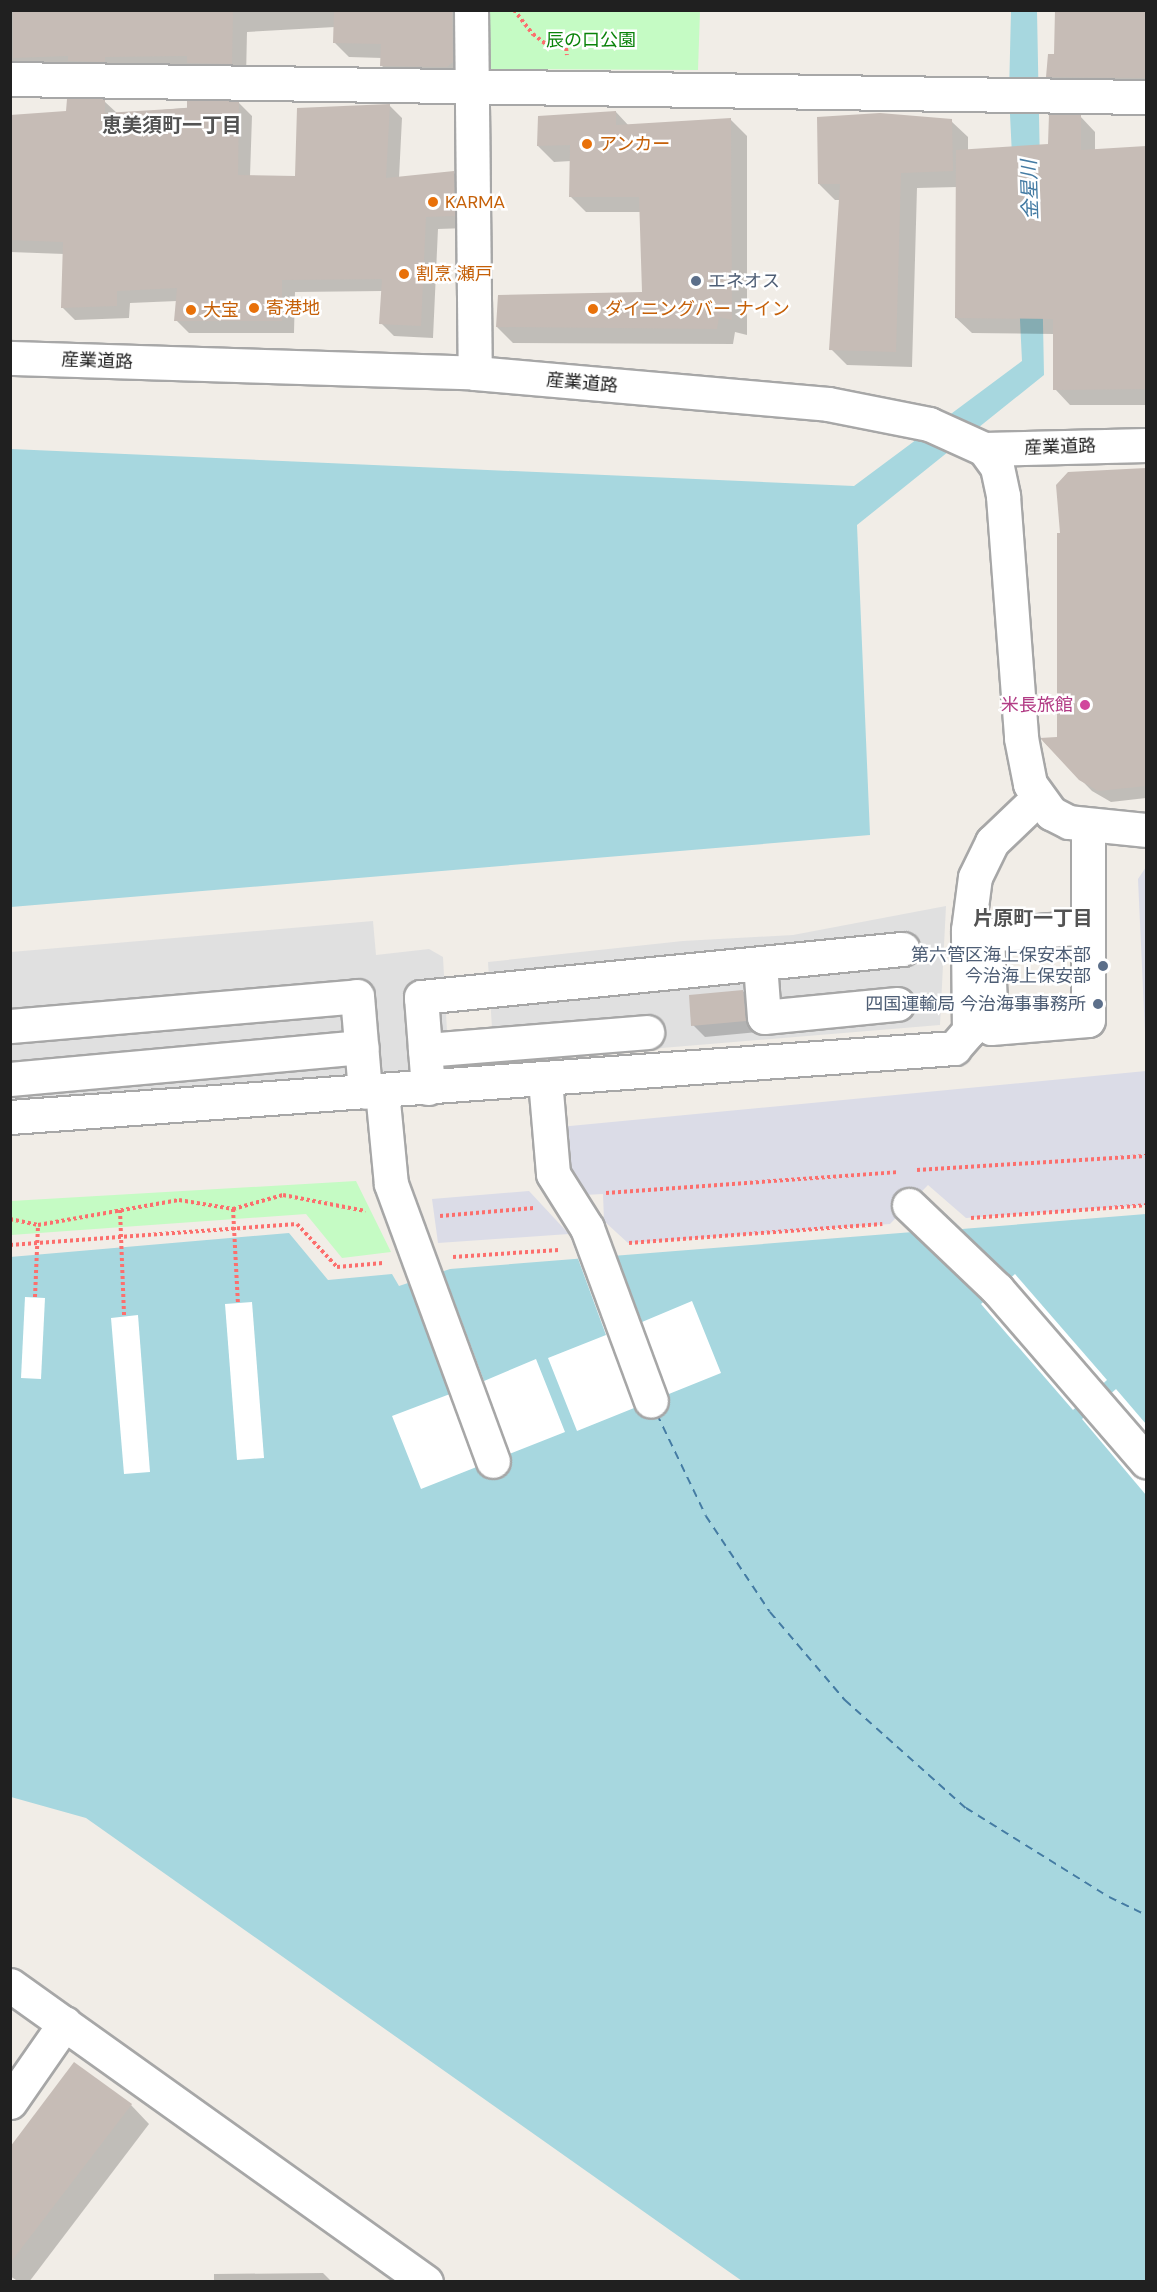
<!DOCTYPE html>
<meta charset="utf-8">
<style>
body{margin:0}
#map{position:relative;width:1157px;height:2292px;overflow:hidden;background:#f1ede7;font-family:"DM Sans","Noto Sans JP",sans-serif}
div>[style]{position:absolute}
.park>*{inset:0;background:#c5fbc4}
.parking>*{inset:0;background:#e0e0e0}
.plaza>*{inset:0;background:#dbdce7}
.water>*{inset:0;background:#a7d7df}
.pier>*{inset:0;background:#fff}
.shadow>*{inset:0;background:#0003}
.ferry>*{height:1.5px;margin-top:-0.75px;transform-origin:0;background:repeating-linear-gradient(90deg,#447ba3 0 8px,transparent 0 14px)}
.building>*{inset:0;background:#c6bcb6}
.path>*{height:4px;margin-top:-2px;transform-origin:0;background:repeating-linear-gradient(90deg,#fc6f6d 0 3px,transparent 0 6px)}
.roads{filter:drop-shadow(2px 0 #a7a7a7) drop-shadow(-2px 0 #a7a7a7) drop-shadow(0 2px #a7a7a7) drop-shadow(0 -2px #a7a7a7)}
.minor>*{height:33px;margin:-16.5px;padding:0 16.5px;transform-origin:16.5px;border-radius:16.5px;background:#fff}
.dots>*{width:16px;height:16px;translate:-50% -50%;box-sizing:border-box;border:3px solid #fff;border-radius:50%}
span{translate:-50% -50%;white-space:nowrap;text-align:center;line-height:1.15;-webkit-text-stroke:5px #fff;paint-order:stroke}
.park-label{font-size:18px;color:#0a830a}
.food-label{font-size:18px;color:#c56008}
.left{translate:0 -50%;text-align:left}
.service-label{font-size:18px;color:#4e5e75}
.right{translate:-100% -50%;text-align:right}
.street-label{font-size:18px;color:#202020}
.hotel-label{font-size:18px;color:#b23c85}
.neighbourhood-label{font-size:20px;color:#535353;font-weight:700}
.water-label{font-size:20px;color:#447ba3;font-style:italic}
.frame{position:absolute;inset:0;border:12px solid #202020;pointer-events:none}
</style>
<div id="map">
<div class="park">
<i style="clip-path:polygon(483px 11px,700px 11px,698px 70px,484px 69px)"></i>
<i style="clip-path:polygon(356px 1181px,391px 1252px,342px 1258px,306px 1214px,11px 1235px,11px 1201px)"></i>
</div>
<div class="parking">
<i style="clip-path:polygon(946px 906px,940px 1025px,494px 1062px,488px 962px,683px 941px,793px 935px)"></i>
<i style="clip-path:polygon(373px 921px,376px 955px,429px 949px,443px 957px,449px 1068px,11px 1101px,11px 952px)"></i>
</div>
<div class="plaza">
<i style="clip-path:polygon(1146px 867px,1146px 1054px,1138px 879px)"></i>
<i style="clip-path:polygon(1146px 1071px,1146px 1205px,966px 1218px,928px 1185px,890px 1224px,628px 1243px,604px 1221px,603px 1194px,565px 1196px,549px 1128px)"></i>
<i style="clip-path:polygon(529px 1191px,569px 1234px,438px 1243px,432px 1199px)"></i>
</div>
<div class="water">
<i style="clip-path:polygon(1011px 11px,1037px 11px,1044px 375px,857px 525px,870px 835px,11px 907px,11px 449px,854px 486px,1022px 361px,1009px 94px)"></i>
<i style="clip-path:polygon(921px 1191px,962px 1229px,1146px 1214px,1146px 2281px,742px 2281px,86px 1818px,11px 1797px,10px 1257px,289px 1233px,328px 1280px,392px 1274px,399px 1286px,450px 1269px,913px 1232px,898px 1217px)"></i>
</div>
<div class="pier">
<i style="clip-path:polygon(604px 1221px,642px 1322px,692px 1301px,721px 1373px,577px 1431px,548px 1358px,606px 1335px,569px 1234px)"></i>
<i style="clip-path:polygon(443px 1271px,484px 1381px,536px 1359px,565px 1432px,421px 1489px,392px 1416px,450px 1394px,409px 1284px)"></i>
<i style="clip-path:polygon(1015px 1274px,1107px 1380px,1073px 1410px,981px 1304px)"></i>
<i style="clip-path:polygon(25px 1297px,45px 1298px,41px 1379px,21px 1378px)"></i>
<i style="clip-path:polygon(252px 1302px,264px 1458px,237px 1460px,225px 1304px)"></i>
<i style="clip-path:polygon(138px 1315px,150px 1472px,124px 1474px,111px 1318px)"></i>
<i style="clip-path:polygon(1116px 1389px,1146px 1424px,1146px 1495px,1082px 1419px)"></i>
</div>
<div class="shadow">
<i style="clip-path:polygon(10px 10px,468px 10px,467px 77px,397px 80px,382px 66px,382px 58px,349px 57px,335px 43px,335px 27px,247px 32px,246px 78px,10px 74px)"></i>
<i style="clip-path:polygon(1057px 10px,1146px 10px,1146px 95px,1063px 92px,1047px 76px,1056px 55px)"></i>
<i style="clip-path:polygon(104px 101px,118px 114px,239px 103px,252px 116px,250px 176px,297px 178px,389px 105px,402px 118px,399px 178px,453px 172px,466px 185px,467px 228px,438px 229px,433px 338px,394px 336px,381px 323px,383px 291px,295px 292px,294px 333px,189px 333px,176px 320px,177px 301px,130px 303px,129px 318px,75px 320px,62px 307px,64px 254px,10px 252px,10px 116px,68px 112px)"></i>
<i style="clip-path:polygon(616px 112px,629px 126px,730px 119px,747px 136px,747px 335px,735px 332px,733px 344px,513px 343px,497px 327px,644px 294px,641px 212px,586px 212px,570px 196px,571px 161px,554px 162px,538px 146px)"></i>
<i style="clip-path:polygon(1080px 116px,1095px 132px,1095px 150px,1146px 148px,1146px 405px,1070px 405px,1055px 389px,1054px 334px,972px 333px,956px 318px,957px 187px,917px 188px,912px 367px,847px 365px,831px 349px,840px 200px,835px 200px,819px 184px,951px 121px,968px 137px,968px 151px,1050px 146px)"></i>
<i style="clip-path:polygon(1146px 469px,1146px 798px,1111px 802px,1092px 791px,1043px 741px,1059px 738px,1062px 534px,1068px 474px)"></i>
<i style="clip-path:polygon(743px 991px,755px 1004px,758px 1032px,705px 1037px,693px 1025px)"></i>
<i style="clip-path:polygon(131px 2105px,149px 2124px,29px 2282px,19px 2282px,10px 2276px,10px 2152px)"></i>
<i style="clip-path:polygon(323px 2273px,332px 2282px,214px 2282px,214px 2274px)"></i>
</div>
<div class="ferry">
<i style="left:657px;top:1414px;width:113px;rotate:64.3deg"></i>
<i style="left:706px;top:1516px;width:115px;rotate:56.3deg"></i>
<i style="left:770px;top:1612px;width:116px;rotate:49.6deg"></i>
<i style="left:845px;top:1700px;width:162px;rotate:41.8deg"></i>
<i style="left:966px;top:1808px;width:168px;rotate:31.9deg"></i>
<i style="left:1109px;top:1897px;width:41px;rotate:25.9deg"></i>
</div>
<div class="building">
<i style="clip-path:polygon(13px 10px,233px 10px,232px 64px,187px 63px,187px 56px,105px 57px,105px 62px,68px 61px,68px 56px,13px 58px)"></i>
<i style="clip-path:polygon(334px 10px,452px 10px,453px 62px,447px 67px,380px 66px,381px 44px,333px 43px)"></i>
<i style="clip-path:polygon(1055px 10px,1146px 10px,1146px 78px,1046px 77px,1048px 54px,1054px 54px)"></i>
<i style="clip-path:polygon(67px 99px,105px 99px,105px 113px,187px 108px,187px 101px,239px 101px,238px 175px,295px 176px,297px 108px,390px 104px,386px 178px,454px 171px,455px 216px,426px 217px,421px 326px,379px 324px,382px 279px,282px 280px,282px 321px,174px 321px,177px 288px,117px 291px,117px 306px,61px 308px,63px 242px,10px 240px,10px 115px,66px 111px)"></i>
<i style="clip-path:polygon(616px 111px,616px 125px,731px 118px,732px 320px,719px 317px,717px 329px,496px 327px,498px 295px,642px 292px,639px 197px,569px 197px,570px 145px,537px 146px,538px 116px)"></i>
<i style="clip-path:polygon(880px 113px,952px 119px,953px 171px,901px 173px,896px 352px,829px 350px,840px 184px,818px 184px,817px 117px)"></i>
<i style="clip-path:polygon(1049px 114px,1081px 115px,1081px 150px,1146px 146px,1146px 389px,1053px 390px,1053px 319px,955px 318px,956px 150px,1048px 144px)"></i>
<i style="clip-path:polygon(1146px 468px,1146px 786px,1098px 791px,1079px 780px,1040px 738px,1057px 737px,1057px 533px,1060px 533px,1056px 485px,1068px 472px)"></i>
<i style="clip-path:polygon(743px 990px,746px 1021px,691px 1026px,689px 995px)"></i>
<i style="clip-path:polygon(74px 2062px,132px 2104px,10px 2263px,10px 2147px)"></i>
</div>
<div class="path">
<i style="left:514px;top:10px;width:31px;rotate:52deg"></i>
<i style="left:533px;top:34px;width:18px;rotate:38deg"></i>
<i style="left:547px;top:45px;width:19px;rotate:9deg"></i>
<i style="left:566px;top:48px;width:7px;rotate:82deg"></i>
<i style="left:917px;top:1170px;width:229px;rotate:-3.5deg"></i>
<i style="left:606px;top:1193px;width:292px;rotate:-4.1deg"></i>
<i style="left:233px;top:1209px;width:94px;rotate:87deg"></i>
<i style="left:120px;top:1210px;width:106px;rotate:87.8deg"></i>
<i style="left:440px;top:1216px;width:94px;rotate:-4.9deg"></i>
<i style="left:971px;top:1218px;width:175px;rotate:-4.2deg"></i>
<i style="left:10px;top:1219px;width:29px;rotate:12deg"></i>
<i style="left:38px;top:1225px;width:143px;rotate:-10.1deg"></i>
<i style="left:179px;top:1200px;width:55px;rotate:9.5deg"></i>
<i style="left:233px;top:1209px;width:52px;rotate:-15.6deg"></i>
<i style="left:283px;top:1195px;width:84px;rotate:11deg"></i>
<i style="left:629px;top:1243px;width:254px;rotate:-4.3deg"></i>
<i style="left:10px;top:1245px;width:288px;rotate:-4.2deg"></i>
<i style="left:297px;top:1224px;width:59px;rotate:47.1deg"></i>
<i style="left:337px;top:1267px;width:46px;rotate:-5deg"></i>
<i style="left:453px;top:1257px;width:106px;rotate:-3.8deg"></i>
<i style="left:35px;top:1297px;width:72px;rotate:-87.6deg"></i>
</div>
<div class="roads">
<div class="minor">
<i style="left:471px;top:10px;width:363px;rotate:89.4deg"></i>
<i style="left:10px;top:79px;width:1136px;rotate:0.91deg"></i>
<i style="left:10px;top:358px;width:465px;rotate:1.8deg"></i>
<i style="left:475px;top:373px;width:354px;rotate:5deg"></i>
<i style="left:828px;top:404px;width:103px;rotate:11.2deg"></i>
<i style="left:929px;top:424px;width:60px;rotate:24.4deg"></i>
<i style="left:984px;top:449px;width:162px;rotate:-1.4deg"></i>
<i style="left:984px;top:449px;width:22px;rotate:54deg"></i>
<i style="left:997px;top:467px;width:30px;rotate:78deg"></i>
<i style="left:1003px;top:496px;width:243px;rotate:85.7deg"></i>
<i style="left:1021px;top:738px;width:47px;rotate:78.9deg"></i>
<i style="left:1030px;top:784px;width:36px;rotate:54deg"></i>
<i style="left:1051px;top:813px;width:20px;rotate:27deg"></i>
<i style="left:1069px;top:822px;width:77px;rotate:5.9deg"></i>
<i style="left:1088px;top:927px;width:101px;rotate:175.5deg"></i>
<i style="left:987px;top:935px;width:93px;rotate:87.5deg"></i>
<i style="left:991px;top:1028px;width:97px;rotate:-4.7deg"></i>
<i style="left:1088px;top:1020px;width:194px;rotate:-90deg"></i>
<i style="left:760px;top:964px;width:53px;rotate:85.7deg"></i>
<i style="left:764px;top:1017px;width:134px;rotate:-5.6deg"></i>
<i style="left:10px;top:1026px;width:348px;rotate:-4.9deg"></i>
<i style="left:357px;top:996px;width:96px;rotate:85.2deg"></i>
<i style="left:425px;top:1050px;width:223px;rotate:-4.6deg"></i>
<i style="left:10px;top:1079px;width:353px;rotate:-5.2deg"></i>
<i style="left:545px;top:1080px;width:94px;rotate:85.1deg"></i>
<i style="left:553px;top:1174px;width:64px;rotate:57.8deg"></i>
<i style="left:587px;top:1228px;width:184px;rotate:69.7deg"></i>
<i style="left:428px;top:1088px;width:91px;rotate:-94.4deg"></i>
<i style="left:421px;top:997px;width:484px;rotate:-5.7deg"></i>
<i style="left:382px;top:1091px;width:93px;rotate:84.5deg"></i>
<i style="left:391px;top:1184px;width:295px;rotate:69.8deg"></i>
<i style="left:10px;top:1117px;width:947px;rotate:-4.18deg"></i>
<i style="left:954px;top:1048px;width:23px;rotate:-49deg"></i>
<i style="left:969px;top:1031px;width:101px;rotate:-90.6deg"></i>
<i style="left:968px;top:930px;width:53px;rotate:-82.5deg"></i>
<i style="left:975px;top:877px;width:39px;rotate:-64deg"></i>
<i style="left:992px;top:842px;width:64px;rotate:-43.7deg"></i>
<i style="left:909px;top:1205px;width:122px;rotate:43.7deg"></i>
<i style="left:997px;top:1289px;width:228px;rotate:49.1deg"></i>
<i style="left:10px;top:1985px;width:511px;rotate:35.52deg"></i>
<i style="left:10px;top:2102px;width:96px;rotate:-55.2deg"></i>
</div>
</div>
<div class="dots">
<i style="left:587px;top:144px;background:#e8710a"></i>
<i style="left:433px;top:202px;background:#e8710a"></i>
<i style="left:404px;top:274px;background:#e8710a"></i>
<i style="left:696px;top:281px;background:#5c6f8a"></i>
<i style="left:254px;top:308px;background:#e8710a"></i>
<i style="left:593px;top:309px;background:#e8710a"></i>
<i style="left:191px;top:310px;background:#e8710a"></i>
<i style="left:1085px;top:705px;background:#d1479c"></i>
<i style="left:1103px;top:966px;background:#5c6f8a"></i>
<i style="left:1098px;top:1004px;background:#5c6f8a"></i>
</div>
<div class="park-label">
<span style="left:591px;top:40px">辰の口公園</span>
</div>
<div class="food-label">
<span class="left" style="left:599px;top:144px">アンカー</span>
<span class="left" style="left:445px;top:202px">KARMA</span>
<span class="left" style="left:416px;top:274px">割烹 瀬戸</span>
<span class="left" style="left:266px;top:308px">寄港地</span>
<span class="left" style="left:605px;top:309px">ダイニングバー ナイン</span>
<span class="left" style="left:203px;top:310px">大宝</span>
</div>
<div class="service-label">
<span class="left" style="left:708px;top:281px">エネオス</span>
<span class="right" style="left:1091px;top:966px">第六管区海上保安本部<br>今治海上保安部</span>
<span class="right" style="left:1086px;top:1004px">四国運輸局 今治海事事務所</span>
</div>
<div class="street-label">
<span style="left:97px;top:361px;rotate:2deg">産業道路</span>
<span style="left:582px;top:383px;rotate:5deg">産業道路</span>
<span style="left:1060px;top:447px;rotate:-2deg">産業道路</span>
</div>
<div class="hotel-label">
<span class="right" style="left:1073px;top:705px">米長旅館</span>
</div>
<div class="neighbourhood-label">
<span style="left:172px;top:125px">恵美須町一丁目</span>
<span style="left:1033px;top:918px">片原町一丁目</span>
</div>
<div class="water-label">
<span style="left:1030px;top:190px;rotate:-92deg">金星川</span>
</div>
<div class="frame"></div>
</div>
